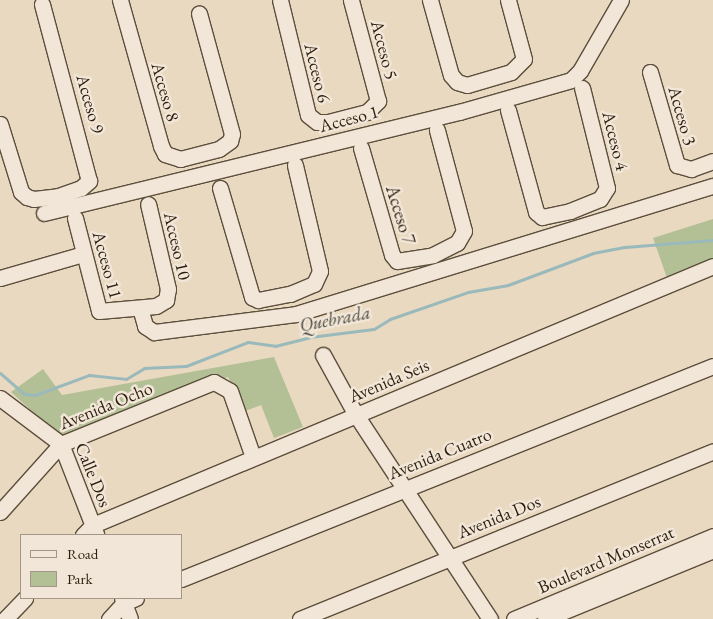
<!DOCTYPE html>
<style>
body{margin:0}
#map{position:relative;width:713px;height:619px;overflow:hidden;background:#ead9c1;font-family:"EB Garamond",serif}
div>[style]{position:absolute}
.green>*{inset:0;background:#b3c096}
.stream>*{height:3px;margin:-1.5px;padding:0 1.5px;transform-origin:1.5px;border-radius:1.5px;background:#9ab9bb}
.roads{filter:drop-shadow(1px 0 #5c4e3c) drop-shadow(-1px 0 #5c4e3c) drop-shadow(0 1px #5c4e3c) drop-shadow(0 -1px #5c4e3c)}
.minor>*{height:15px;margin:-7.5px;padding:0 7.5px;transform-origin:7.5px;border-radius:7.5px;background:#f1e6d7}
span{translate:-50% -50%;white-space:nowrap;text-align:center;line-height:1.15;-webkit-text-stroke:5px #f1e6d7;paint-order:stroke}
.street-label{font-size:18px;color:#2d1f0f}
.water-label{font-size:19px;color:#4e4d43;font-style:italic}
.legend{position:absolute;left:20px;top:534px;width:162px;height:65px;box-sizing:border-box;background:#f1e6d7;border:1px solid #a39687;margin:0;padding:6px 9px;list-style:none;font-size:15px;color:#2d1f0f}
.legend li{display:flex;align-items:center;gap:10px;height:25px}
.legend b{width:25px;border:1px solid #a39687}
</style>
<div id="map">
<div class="green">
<i style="clip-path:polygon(713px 219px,713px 262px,667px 278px,653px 238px)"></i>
<i style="clip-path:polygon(274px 357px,303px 427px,274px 438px,261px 405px,245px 411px,228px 377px,61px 438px,11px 392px,43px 369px,62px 395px)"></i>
</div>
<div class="stream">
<i style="left:0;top:373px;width:32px;rotate:41deg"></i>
<i style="left:24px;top:394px;width:11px;rotate:5deg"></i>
<i style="left:35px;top:395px;width:58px;rotate:-20.3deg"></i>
<i style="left:89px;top:375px;width:37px;rotate:6deg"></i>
<i style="left:126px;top:379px;width:21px;rotate:-31deg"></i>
<i style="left:144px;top:368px;width:42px;rotate:-2.7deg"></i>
<i style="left:186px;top:366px;width:66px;rotate:-21.2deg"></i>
<i style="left:248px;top:342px;width:27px;rotate:8deg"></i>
<i style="left:275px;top:346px;width:36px;rotate:-14deg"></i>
<i style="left:310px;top:337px;width:64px;rotate:-7.1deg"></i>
<i style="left:374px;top:329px;width:19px;rotate:-32deg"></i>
<i style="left:390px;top:319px;width:83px;rotate:-19.1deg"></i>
<i style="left:468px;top:292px;width:41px;rotate:-9.9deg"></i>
<i style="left:508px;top:285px;width:91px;rotate:-20.6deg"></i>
<i style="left:593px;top:253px;width:33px;rotate:-11deg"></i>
<i style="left:625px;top:247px;width:88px;rotate:-4.5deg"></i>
</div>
<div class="roads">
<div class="minor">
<i style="left:120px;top:0;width:152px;rotate:74.3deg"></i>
<i style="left:161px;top:146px;width:9px;rotate:63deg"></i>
<i style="left:165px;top:154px;width:16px;rotate:18deg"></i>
<i style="left:180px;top:159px;width:40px;rotate:-14.4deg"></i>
<i style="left:219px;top:149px;width:14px;rotate:-36deg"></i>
<i style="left:230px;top:141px;width:7px;rotate:-74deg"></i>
<i style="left:232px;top:134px;width:125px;rotate:-105.3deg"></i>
<i style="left:280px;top:0;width:118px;rotate:76.3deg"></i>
<i style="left:308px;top:115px;width:11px;rotate:38deg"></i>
<i style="left:317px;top:122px;width:11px"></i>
<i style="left:328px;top:122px;width:40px;rotate:-14.4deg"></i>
<i style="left:367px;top:112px;width:16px;rotate:-45deg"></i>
<i style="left:378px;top:101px;width:105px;rotate:-105deg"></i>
<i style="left:430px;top:0;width:78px;rotate:74.4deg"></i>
<i style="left:451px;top:75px;width:9px;rotate:49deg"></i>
<i style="left:457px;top:82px;width:10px;rotate:17deg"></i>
<i style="left:467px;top:85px;width:46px;rotate:-16.5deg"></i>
<i style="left:511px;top:72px;width:18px;rotate:-45deg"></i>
<i style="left:524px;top:59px;width:61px;rotate:-105.2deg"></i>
<i style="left:650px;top:72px;width:97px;rotate:73.8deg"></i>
<i style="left:677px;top:165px;width:15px;rotate:16deg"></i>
<i style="left:691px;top:169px;width:23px;rotate:-20deg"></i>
<i style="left:508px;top:110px;width:106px;rotate:74.6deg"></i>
<i style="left:536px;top:212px;width:8px;rotate:40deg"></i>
<i style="left:542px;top:217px;width:29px;rotate:-12deg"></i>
<i style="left:570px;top:211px;width:32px;rotate:-22deg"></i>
<i style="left:600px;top:199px;width:13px;rotate:-58deg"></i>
<i style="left:607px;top:188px;width:103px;rotate:-104deg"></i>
<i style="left:0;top:124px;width:71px;rotate:72.8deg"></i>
<i style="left:21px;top:192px;width:8px;rotate:40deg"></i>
<i style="left:27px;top:197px;width:7px;rotate:16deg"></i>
<i style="left:34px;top:199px;width:24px;rotate:-7deg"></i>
<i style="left:58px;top:196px;width:24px;rotate:-19deg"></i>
<i style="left:81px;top:188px;width:11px;rotate:-41deg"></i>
<i style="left:89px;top:181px;width:183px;rotate:-104.9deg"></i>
<i style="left:361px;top:148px;width:111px;rotate:73.8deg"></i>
<i style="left:392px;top:255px;width:8px;rotate:50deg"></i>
<i style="left:397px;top:261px;width:36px;rotate:-9deg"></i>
<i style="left:433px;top:255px;width:27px;rotate:-27deg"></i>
<i style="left:457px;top:243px;width:14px;rotate:-60deg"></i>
<i style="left:464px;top:231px;width:105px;rotate:-105deg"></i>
<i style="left:220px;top:188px;width:114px;rotate:73.6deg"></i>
<i style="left:252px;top:297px;width:7px;rotate:27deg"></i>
<i style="left:258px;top:300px;width:33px;rotate:-11deg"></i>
<i style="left:290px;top:294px;width:26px;rotate:-23deg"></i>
<i style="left:314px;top:284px;width:14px;rotate:-65deg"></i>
<i style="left:320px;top:271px;width:109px;rotate:-103.3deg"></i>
<i style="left:44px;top:213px;width:427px;rotate:-13.7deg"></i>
<i style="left:459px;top:112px;width:116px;rotate:-15.9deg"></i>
<i style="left:571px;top:80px;width:13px;rotate:-45deg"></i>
<i style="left:580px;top:71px;width:82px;rotate:-60deg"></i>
<i style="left:75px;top:218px;width:96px;rotate:75.5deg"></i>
<i style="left:99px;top:311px;width:57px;rotate:-5deg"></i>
<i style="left:156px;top:306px;width:12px;rotate:-31deg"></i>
<i style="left:166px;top:300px;width:11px;rotate:-80deg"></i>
<i style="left:168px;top:289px;width:87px;rotate:-103.2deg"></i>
<i style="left:0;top:278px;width:86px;rotate:-16.1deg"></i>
<i style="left:140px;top:308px;width:19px;rotate:74deg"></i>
<i style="left:145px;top:326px;width:11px;rotate:34deg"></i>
<i style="left:154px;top:332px;width:143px;rotate:-7.2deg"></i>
<i style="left:296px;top:314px;width:436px;rotate:-17.1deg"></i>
<i style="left:323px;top:355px;width:68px;rotate:61.2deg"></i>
<i style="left:356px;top:415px;width:244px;rotate:56.7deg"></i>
<i style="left:0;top:398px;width:76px;rotate:37deg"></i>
<i style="left:61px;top:444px;width:97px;rotate:68.7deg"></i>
<i style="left:0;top:512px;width:91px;rotate:-48.1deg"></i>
<i style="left:61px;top:444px;width:165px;rotate:-22.1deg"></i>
<i style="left:214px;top:382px;width:18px;rotate:29deg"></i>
<i style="left:230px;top:391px;width:70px;rotate:70.8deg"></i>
<i style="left:83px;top:535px;width:14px;rotate:-45deg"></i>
<i style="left:93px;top:525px;width:672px;rotate:-22.67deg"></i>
<i style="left:181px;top:579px;width:573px;rotate:-21.82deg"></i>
<i style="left:122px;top:598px;width:22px;rotate:69deg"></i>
<i style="left:5px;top:619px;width:29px;rotate:-46deg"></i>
<i style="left:109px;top:619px;width:22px;rotate:-47deg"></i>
<i style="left:124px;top:603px;width:13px;rotate:-23deg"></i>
<i style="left:300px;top:619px;width:446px;rotate:-22.1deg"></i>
<i style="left:514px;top:619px;width:216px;rotate:-22.6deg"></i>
<i style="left:545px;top:619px;width:182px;rotate:-22.3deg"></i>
</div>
</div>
<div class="street-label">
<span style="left:384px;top:50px;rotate:75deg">Acceso 5</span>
<span style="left:317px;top:73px;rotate:76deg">Acceso 6</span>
<span style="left:165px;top:92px;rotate:74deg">Acceso 8</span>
<span style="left:90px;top:104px;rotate:74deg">Acceso 9</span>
<span style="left:682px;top:116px;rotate:74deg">Acceso 3</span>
<span style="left:349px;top:119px;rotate:-15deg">Acceso 1</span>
<span style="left:615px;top:141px;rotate:76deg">Acceso 4</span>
<span style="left:400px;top:215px;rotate:73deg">Acceso 7</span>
<span style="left:177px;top:246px;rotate:77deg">Acceso 10</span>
<span style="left:107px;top:265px;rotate:75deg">Acceso 11</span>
<span style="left:389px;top:381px;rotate:-23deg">Avenida Seis</span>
<span style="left:106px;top:406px;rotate:-22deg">Avenida Ocho</span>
<span style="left:440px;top:454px;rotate:-22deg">Avenida Cuatro</span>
<span style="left:93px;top:475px;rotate:68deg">Calle Dos</span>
<span style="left:499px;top:517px;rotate:-22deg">Avenida Dos</span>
<span style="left:606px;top:560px;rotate:-23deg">Boulevard Monserrat</span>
</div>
<div class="water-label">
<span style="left:335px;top:319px;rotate:-11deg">Quebrada</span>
</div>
<ul class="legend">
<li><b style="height:6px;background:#f1e6d7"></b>Road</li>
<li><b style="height:14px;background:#b3c096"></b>Park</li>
</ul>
</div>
